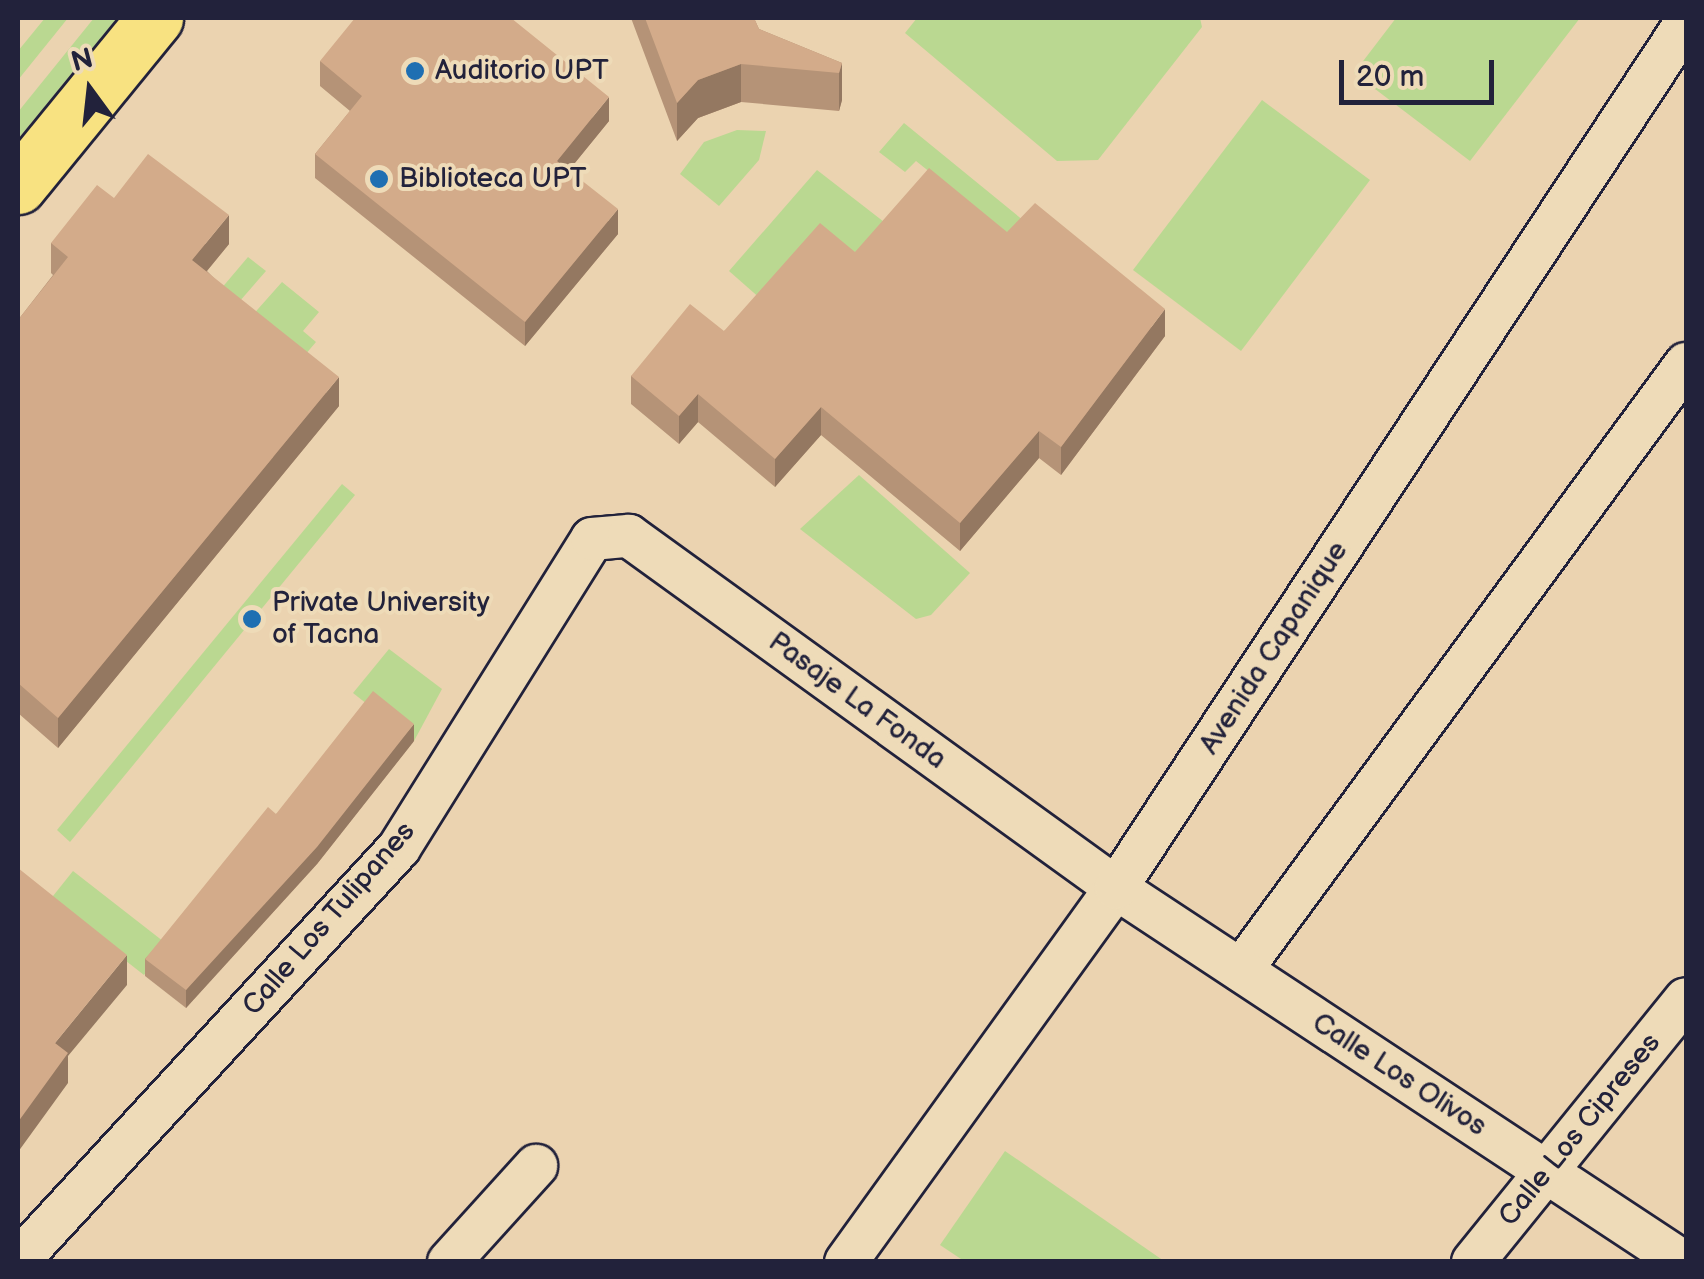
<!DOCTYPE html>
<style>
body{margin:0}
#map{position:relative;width:1704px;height:1279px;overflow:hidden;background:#ebd3b0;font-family:"Balsamiq Sans",sans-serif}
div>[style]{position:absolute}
.green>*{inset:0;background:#bad891}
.roads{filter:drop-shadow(2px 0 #22223b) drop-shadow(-2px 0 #22223b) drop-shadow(0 2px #22223b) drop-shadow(0 -2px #22223b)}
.minor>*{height:42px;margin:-21px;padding:0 21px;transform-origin:21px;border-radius:21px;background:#eedbb8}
.trunk>*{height:55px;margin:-27.5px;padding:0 27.5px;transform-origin:27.5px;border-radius:27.5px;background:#f8e281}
.wall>*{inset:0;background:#b59377}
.shaded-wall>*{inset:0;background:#947861}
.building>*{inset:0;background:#d3ab8a}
.dots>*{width:28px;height:28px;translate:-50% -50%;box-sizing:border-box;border:5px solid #eedbb8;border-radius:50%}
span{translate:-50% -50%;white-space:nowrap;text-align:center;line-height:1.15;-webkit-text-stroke:8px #eedbb8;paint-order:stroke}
.poi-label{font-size:28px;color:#22223b}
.left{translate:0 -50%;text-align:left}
.street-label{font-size:28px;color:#22223b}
.frame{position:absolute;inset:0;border:20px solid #22223b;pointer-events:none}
.north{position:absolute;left:40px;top:40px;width:100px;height:100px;-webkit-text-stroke:8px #eedbb8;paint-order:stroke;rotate:345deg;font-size:28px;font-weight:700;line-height:40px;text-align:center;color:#22223b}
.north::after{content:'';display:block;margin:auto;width:35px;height:45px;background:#22223b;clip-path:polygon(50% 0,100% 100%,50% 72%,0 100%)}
.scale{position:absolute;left:1339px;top:60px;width:155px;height:45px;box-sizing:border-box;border:5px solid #22223b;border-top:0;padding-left:12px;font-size:30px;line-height:35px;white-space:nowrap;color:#22223b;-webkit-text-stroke:8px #eedbb8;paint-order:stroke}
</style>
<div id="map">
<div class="green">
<i style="clip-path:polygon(45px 18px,68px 18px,18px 80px,18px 51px)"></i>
<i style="clip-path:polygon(94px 18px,117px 18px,18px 139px,18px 112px)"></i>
<i style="clip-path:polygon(917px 18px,1200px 18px,1202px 27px,1098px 160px,1057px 161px,905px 33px)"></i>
<i style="clip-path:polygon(1396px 18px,1580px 18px,1470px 161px,1354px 73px)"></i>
<i style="clip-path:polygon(1262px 100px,1370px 180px,1241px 351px,1133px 270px)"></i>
<i style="clip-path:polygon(904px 123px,1035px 230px,1021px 245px,916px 161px,905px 172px,879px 152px)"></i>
<i style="clip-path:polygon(737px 130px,766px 131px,759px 160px,719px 206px,680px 174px,704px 142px)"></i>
<i style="clip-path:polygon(817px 170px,897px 232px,770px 307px,729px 271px)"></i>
<i style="clip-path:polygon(248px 257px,266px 271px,226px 317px,209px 303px)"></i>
<i style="clip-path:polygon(282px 282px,319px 312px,303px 331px,316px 342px,293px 369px,241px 328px)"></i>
<i style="clip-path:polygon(859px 475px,970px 573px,931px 615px,916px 619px,800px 529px)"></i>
<i style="clip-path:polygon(342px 484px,355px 495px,70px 842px,57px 830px)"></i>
<i style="clip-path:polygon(389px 649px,442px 689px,414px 741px,353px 693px)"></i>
<i style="clip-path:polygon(73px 871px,168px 945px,144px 975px,49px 901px)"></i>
<i style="clip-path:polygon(1005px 1151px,1164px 1261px,964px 1261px,940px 1245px)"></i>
</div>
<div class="roads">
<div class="minor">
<i style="left:1241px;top:970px;width:752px;rotate:-53.71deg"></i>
<i style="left:18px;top:1261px;width:562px;rotate:-47.31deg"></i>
<i style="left:399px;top:848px;width:364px;rotate:-58deg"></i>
<i style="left:592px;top:539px;width:37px;rotate:-5deg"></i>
<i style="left:629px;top:536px;width:601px;rotate:35.86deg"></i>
<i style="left:1116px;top:888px;width:679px;rotate:33.41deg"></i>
<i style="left:449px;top:1262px;width:130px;rotate:-47.8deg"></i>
<i style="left:846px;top:1262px;width:461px;rotate:-54.2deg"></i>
<i style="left:1116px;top:888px;width:1036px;rotate:-56.62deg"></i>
<i style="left:1473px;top:1262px;width:338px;rotate:-51deg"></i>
</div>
<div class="trunk">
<i style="left:18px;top:186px;width:217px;rotate:-50.8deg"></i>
</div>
</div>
<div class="wall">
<i style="clip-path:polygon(631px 18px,754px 18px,759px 29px,842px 63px,842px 100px,839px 111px,741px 102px,698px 118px,677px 141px)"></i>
<i style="clip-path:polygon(320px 61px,609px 121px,569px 170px,618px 234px,525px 346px,315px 178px,315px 154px,350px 111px,320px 86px)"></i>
<i style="clip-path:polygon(1007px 232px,1165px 336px,1061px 475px,1039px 458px,960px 551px,821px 435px,775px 487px,698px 422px,679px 444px,631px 404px,631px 376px,724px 331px,855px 252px)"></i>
<i style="clip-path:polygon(51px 243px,229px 244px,207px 271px,339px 406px,58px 748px,18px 713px,18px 320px,53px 275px,51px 273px)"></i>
<i style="clip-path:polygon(414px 741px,317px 864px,186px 1008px,145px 976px,145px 959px,276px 814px)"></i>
</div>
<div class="shaded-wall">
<i style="clip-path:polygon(842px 63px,842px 100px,839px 111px,839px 73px)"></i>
<i style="clip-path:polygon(741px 64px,741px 102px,698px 118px,677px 141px,677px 103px,698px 80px)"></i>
<i style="clip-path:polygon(609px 97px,609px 121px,557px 185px,557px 161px)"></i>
<i style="clip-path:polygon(618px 209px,618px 234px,525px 346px,525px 322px)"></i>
<i style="clip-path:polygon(229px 215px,229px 244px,192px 289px,192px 260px)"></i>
<i style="clip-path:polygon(1165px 309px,1165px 336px,1061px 475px,1061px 447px)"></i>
<i style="clip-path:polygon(339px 377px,339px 406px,58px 748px,58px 718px)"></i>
<i style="clip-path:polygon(698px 394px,698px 422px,679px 444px,679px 416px)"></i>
<i style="clip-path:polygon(821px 407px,821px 435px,775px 487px,775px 459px)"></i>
<i style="clip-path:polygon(1039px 431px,1039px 458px,960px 551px,960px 523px)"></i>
<i style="clip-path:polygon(414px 724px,414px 741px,317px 864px,186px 1008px,186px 990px)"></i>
<i style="clip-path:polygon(127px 955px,127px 985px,68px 1056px,68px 1083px,18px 1152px,18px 1122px,55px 1043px)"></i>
</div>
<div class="building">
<i style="clip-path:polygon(355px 18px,511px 18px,609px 97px,557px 161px,618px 209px,525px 322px,315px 154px,362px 96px,320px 61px)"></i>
<i style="clip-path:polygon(645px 18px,754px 18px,759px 29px,842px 63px,839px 73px,741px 64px,698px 80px,677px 103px)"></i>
<i style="clip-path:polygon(148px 154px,229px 215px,192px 260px,339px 377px,58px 718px,18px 683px,18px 320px,68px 257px,51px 243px,97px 185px,114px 198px)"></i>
<i style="clip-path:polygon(929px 168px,1007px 232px,1035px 203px,1165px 309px,1061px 447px,1039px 431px,960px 523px,821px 407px,775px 459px,698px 394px,679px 416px,631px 376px,690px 304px,724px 331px,820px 223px,855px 252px)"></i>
<i style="clip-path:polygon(373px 691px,414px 724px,317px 847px,186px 990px,145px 959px,268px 807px,276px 814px)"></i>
<i style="clip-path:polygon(18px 868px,127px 955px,55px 1043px,68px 1053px,18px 1122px)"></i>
</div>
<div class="dots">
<i style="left:415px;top:71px;background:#1f6fb2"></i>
<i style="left:379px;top:179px;background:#1f6fb2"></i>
<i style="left:252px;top:619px;background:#1f6fb2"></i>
</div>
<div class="poi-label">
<span class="left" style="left:435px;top:71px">Auditorio UPT</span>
<span class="left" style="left:399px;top:179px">Biblioteca UPT</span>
<span class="left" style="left:272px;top:619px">Private University<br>of Tacna</span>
</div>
<div class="street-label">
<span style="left:1274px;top:648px;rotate:-57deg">Avenida Capanique</span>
<span style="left:857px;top:701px;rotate:36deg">Pasaje La Fonda</span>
<span style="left:329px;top:919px;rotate:-49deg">Calle Los Tulipanes</span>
<span style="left:1399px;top:1075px;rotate:33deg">Calle Los Olivos</span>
<span style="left:1580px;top:1130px;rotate:-51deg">Calle Los Cipreses</span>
</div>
<div class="frame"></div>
<div class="north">N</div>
<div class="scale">20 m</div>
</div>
